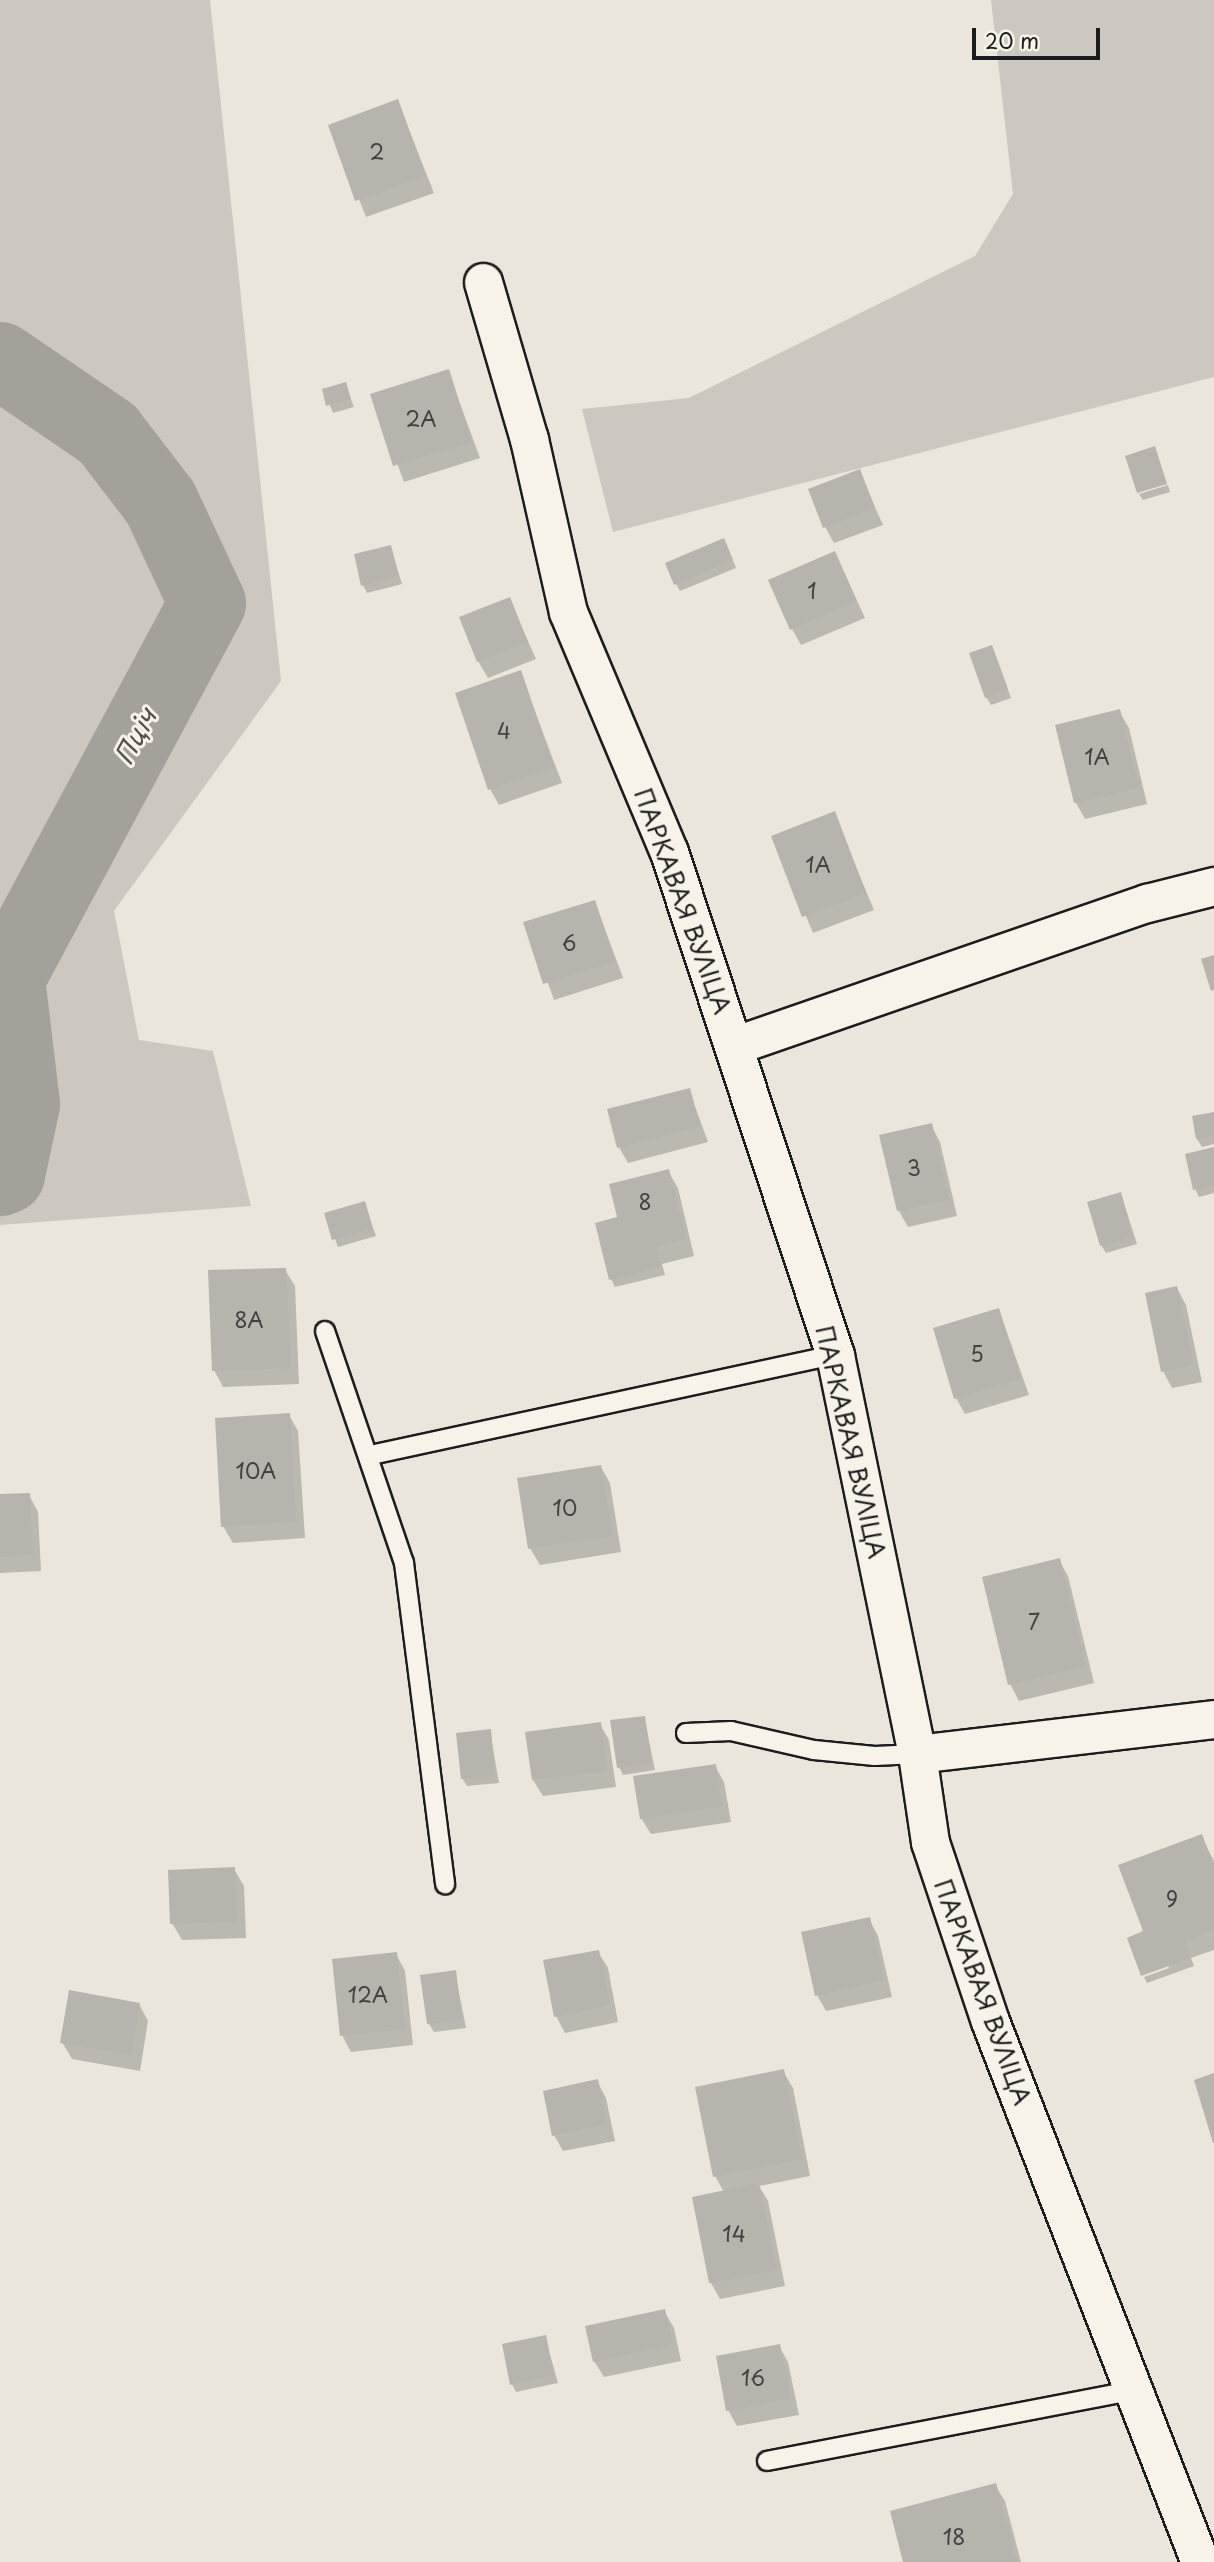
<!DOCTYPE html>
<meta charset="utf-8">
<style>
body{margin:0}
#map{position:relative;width:1214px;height:2562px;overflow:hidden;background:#eae6dc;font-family:"Playpen Sans",sans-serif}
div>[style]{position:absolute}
.green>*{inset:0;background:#ccc8c0}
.shadow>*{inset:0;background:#0003}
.river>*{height:77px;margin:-38.5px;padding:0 38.5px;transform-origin:38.5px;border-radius:38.5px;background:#a3a19a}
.building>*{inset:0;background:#b6b4ac}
.roads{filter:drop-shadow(2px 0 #1c1c1c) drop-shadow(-2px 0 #1c1c1c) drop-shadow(0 2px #1c1c1c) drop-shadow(0 -2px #1c1c1c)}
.service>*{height:18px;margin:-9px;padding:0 9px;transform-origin:9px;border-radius:9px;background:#f7f3e8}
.minor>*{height:37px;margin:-18.5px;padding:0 18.5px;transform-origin:18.5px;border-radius:18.5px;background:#f7f3e8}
span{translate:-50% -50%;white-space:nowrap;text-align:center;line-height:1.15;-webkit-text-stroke:6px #f7f3e8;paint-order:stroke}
.number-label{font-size:21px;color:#424240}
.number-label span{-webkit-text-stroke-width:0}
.street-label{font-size:24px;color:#1c1c1c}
.water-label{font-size:26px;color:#52514e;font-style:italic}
.scale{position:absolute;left:972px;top:28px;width:128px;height:32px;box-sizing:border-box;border:4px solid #1c1c1c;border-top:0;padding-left:9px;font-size:21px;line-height:24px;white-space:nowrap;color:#1c1c1c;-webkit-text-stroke:5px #f7f3e8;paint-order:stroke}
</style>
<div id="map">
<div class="green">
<i style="clip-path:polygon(0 0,210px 0,281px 681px,114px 911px,139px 1040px,213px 1051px,251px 1206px,0 1225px)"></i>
<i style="clip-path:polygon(991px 0,1214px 0,1214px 377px,613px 532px,582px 409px,689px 398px,975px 256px,1013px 194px)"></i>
</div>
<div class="shadow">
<i style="clip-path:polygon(398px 102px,434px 193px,366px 217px,330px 126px)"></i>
<i style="clip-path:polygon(448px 371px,480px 458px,404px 482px,372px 396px)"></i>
<i style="clip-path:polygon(345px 385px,354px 407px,333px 413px,324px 390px)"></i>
<i style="clip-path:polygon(859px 471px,883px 525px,834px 543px,825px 527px)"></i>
<i style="clip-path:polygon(1168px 485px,1170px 492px,1143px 500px,1139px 494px)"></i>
<i style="clip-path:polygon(390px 547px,402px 584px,367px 593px,363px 585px)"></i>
<i style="clip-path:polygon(728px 548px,736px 568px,680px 591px,676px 584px)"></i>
<i style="clip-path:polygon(835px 553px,865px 618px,801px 645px,792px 629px)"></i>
<i style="clip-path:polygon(509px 599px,536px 659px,488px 678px,478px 661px)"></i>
<i style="clip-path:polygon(992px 647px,1011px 698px,991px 705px,986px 697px)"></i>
<i style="clip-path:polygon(520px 672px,562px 783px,499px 805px,490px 789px)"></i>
<i style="clip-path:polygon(1119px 711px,1129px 728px,1147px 804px,1085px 819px,1076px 803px,1057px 726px)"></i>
<i style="clip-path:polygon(834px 814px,874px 910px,813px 933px,773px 837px)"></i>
<i style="clip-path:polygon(595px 902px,623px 978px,554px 1000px,526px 923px)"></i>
<i style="clip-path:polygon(689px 1090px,708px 1142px,628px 1163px,619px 1147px)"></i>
<i style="clip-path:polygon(1214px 1114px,1214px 1144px,1202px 1147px,1197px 1139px)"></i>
<i style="clip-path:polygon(931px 1125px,940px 1142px,957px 1216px,908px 1227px,899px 1211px,881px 1136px)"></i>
<i style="clip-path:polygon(1214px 1149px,1214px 1193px,1199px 1197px,1195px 1189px)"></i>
<i style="clip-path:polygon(668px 1171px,678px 1188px,694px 1256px,662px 1264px,665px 1275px,615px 1287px,611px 1279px,619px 1218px)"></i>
<i style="clip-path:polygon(1121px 1194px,1137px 1244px,1106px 1253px,1101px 1245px)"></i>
<i style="clip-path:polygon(364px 1203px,376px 1236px,338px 1247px,326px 1214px)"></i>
<i style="clip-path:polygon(285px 1270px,295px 1286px,299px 1384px,223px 1387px,214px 1370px)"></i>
<i style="clip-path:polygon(1177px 1288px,1186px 1305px,1202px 1382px,1172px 1388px,1163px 1371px)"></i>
<i style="clip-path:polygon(999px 1310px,1029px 1395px,965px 1414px,956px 1398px)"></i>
<i style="clip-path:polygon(289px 1415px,298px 1431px,305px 1538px,233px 1543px,223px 1526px)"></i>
<i style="clip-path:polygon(601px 1467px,610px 1483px,621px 1552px,540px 1565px,530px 1548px)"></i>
<i style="clip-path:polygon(29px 1495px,38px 1512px,41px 1571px,0 1573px,0 1496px)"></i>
<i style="clip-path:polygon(1059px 1560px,1068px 1576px,1094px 1683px,1019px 1701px,1010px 1684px)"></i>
<i style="clip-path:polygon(644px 1717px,655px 1770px,623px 1775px,619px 1767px)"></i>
<i style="clip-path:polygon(600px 1724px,609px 1740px,616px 1787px,543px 1796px,533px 1780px)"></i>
<i style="clip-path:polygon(490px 1731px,499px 1783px,467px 1786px,462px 1778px)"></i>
<i style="clip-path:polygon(715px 1766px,724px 1782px,731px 1822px,651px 1834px,641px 1818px)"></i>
<i style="clip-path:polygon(1201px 1836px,1214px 1861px,1214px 1950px,1191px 1958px,1194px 1966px,1147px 1983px,1144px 1977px,1169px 1968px,1145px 1932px)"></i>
<i style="clip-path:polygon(234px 1869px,244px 1886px,246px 1938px,182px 1940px,172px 1923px)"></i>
<i style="clip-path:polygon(869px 1919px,878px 1936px,892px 1997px,826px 2011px,817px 1995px)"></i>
<i style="clip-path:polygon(598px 1952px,608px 1968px,618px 2022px,565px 2033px,556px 2016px)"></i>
<i style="clip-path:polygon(396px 1954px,405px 1971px,413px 2045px,351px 2052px,342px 2035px)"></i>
<i style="clip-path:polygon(455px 1972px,466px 2028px,434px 2032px,429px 2024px)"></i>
<i style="clip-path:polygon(139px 2004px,148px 2021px,140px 2071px,72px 2059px,62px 2042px)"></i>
<i style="clip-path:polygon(783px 2071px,793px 2088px,810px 2176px,759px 2186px,768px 2201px,785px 2286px,720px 2299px,711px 2283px,694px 2198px,724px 2192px,715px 2176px)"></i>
<i style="clip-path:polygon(597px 2081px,606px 2098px,615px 2141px,563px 2151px,554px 2135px)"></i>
<i style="clip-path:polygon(664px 2311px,674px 2328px,681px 2361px,604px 2377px,594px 2361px)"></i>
<i style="clip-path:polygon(545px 2337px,558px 2383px,516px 2392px,512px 2384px)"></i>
<i style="clip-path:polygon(779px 2346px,788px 2362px,799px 2415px,737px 2426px,728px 2410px)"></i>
<i style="clip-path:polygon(995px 2485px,1005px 2501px,1021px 2562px,905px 2562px)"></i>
</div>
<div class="river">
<i style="left:0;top:360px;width:130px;rotate:34.3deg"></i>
<i style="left:107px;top:433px;width:87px;rotate:52.5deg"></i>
<i style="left:160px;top:502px;width:111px;rotate:65deg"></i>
<i style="left:207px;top:603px;width:425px;rotate:118.2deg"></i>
<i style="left:6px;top:978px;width:127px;rotate:83.2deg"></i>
<i style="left:21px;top:1104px;width:72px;rotate:102.1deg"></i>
<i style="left:6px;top:1174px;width:7px;rotate:153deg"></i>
</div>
<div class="building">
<i style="clip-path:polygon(398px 99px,426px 176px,355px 201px,328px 125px)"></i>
<i style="clip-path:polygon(449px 369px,472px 442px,393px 466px,370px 394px)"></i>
<i style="clip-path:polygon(346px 382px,351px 399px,326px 406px,322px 389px)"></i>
<i style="clip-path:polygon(1155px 446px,1167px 484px,1137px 493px,1125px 456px)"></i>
<i style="clip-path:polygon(860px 469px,875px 508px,823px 528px,808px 489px)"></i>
<i style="clip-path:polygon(724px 538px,733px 560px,674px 585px,665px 563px)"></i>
<i style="clip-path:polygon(391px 545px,399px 576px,361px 586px,354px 554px)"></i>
<i style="clip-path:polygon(835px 551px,857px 601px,790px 630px,768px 580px)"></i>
<i style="clip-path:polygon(510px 597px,528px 642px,477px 662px,459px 617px)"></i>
<i style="clip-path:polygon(992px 645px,1008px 689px,985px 698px,969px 653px)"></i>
<i style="clip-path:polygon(521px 670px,554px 767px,488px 790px,455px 693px)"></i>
<i style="clip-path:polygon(1120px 709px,1139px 788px,1074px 803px,1055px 725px)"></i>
<i style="clip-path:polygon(835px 811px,866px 893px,802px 917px,771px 836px)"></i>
<i style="clip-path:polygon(595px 900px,615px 962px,543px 984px,523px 922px)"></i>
<i style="clip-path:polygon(1214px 955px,1214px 990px,1211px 991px,1201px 959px)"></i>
<i style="clip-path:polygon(690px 1088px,700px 1126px,617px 1148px,607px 1109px)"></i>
<i style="clip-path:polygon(1214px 1112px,1214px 1136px,1196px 1139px,1192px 1116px)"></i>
<i style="clip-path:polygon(932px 1123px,949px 1200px,897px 1211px,879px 1135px)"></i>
<i style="clip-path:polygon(1214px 1147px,1214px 1185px,1193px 1190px,1185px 1154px)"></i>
<i style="clip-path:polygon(669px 1169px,686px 1239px,656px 1247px,661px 1267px,609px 1280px,595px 1223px,617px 1217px,609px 1184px)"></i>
<i style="clip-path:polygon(1121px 1192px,1133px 1237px,1100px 1246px,1087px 1202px)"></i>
<i style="clip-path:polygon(365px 1201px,373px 1229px,332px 1240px,324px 1213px)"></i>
<i style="clip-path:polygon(286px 1268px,291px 1368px,212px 1371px,208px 1270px)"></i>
<i style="clip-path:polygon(1177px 1286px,1194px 1365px,1161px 1372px,1145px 1293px)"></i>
<i style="clip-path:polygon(999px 1308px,1021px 1379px,954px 1399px,933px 1328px)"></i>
<i style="clip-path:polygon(290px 1413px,296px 1522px,221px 1527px,215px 1418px)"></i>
<i style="clip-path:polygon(601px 1465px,613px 1536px,528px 1549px,517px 1478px)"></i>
<i style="clip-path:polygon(30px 1493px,33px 1555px,0 1557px,0 1494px)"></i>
<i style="clip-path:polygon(1060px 1558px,1086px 1666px,1008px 1685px,982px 1577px)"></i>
<i style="clip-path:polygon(645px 1716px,652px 1763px,617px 1768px,610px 1720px)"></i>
<i style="clip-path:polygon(601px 1722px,607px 1771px,532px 1780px,525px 1732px)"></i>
<i style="clip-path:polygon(491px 1729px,495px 1775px,461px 1779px,456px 1733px)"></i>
<i style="clip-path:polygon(716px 1764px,722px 1806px,640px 1819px,633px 1776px)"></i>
<i style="clip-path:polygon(1202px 1834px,1214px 1866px,1214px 1930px,1185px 1941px,1191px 1958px,1141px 1976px,1127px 1938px,1143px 1931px,1118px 1865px)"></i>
<i style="clip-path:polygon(235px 1867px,237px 1922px,170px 1924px,168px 1870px)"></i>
<i style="clip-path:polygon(870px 1917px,884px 1980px,815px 1996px,801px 1932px)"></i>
<i style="clip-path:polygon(599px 1950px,610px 2005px,554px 2017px,543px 1960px)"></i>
<i style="clip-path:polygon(397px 1952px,405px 2029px,340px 2036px,332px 1959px)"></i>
<i style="clip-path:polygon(456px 1970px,462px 2020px,427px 2024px,420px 1975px)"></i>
<i style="clip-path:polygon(69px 1990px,140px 2003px,131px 2055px,60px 2043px)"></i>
<i style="clip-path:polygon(784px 2069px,802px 2159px,713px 2177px,695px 2087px)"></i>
<i style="clip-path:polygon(1214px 2073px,1214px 2143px,1213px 2143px,1194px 2080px)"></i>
<i style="clip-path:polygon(598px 2079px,607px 2124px,552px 2136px,543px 2091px)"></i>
<i style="clip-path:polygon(759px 2183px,777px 2270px,709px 2283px,692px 2197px)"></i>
<i style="clip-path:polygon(665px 2309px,673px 2344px,593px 2362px,585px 2326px)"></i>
<i style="clip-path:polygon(546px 2335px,554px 2375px,510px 2385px,502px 2344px)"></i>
<i style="clip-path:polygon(780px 2344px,791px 2398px,726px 2411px,716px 2356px)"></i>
<i style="clip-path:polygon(996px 2483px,1017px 2562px,903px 2562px,890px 2511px)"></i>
</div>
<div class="roads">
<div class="service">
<i style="left:325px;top:1331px;width:245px;rotate:71.2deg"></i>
<i style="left:404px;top:1563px;width:324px;rotate:82.7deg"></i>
<i style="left:371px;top:1455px;width:475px;rotate:-12.2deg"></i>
<i style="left:686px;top:1733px;width:45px;rotate:-2.5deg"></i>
<i style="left:731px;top:1731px;width:85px;rotate:12.9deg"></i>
<i style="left:814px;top:1750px;width:61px;rotate:5.6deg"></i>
<i style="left:875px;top:1756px;width:42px;rotate:-2.7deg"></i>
<i style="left:767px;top:2461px;width:375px;rotate:-10.9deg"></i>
</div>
<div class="minor">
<i style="left:483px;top:282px;width:164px;rotate:73.7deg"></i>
<i style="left:529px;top:439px;width:177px;rotate:77.3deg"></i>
<i style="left:568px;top:612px;width:260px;rotate:67.2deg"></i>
<i style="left:669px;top:852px;width:530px;rotate:71.74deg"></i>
<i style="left:835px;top:1355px;width:407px;rotate:78.4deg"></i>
<i style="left:917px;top:1754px;width:89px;rotate:81.6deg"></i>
<i style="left:930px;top:1842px;width:189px;rotate:71.5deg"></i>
<i style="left:990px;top:2021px;width:580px;rotate:68.79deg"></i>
<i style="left:736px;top:1045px;width:435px;rotate:-19.1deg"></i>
<i style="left:1147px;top:903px;width:69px;rotate:-14.2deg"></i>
<i style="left:917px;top:1754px;width:299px;rotate:-6.7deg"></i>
</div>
</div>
<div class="number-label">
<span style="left:377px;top:151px">2</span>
<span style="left:421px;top:418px">2А</span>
<span style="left:812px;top:590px">1</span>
<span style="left:504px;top:730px">4</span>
<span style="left:1097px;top:756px">1А</span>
<span style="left:818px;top:864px">1А</span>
<span style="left:569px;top:942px">6</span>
<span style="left:914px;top:1167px">3</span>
<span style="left:645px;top:1201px">8</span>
<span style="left:249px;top:1319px">8А</span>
<span style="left:977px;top:1353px">5</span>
<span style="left:256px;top:1470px">10А</span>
<span style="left:565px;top:1507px">10</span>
<span style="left:1034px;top:1621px">7</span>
<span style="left:1172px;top:1898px">9</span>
<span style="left:368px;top:1994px">12А</span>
<span style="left:734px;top:2233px">14</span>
<span style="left:753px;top:2377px">16</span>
<span style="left:954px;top:2536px">18</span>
</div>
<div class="street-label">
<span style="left:683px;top:901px;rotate:70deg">ПАРКАВАЯ ВУЛІЦА</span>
<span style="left:851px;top:1442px;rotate:77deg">ПАРКАВАЯ ВУЛІЦА</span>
<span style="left:983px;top:1992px;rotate:70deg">ПАРКАВАЯ ВУЛІЦА</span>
</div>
<div class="water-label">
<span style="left:135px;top:736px;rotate:-62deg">Пціч</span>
</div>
<div class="scale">20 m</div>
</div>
